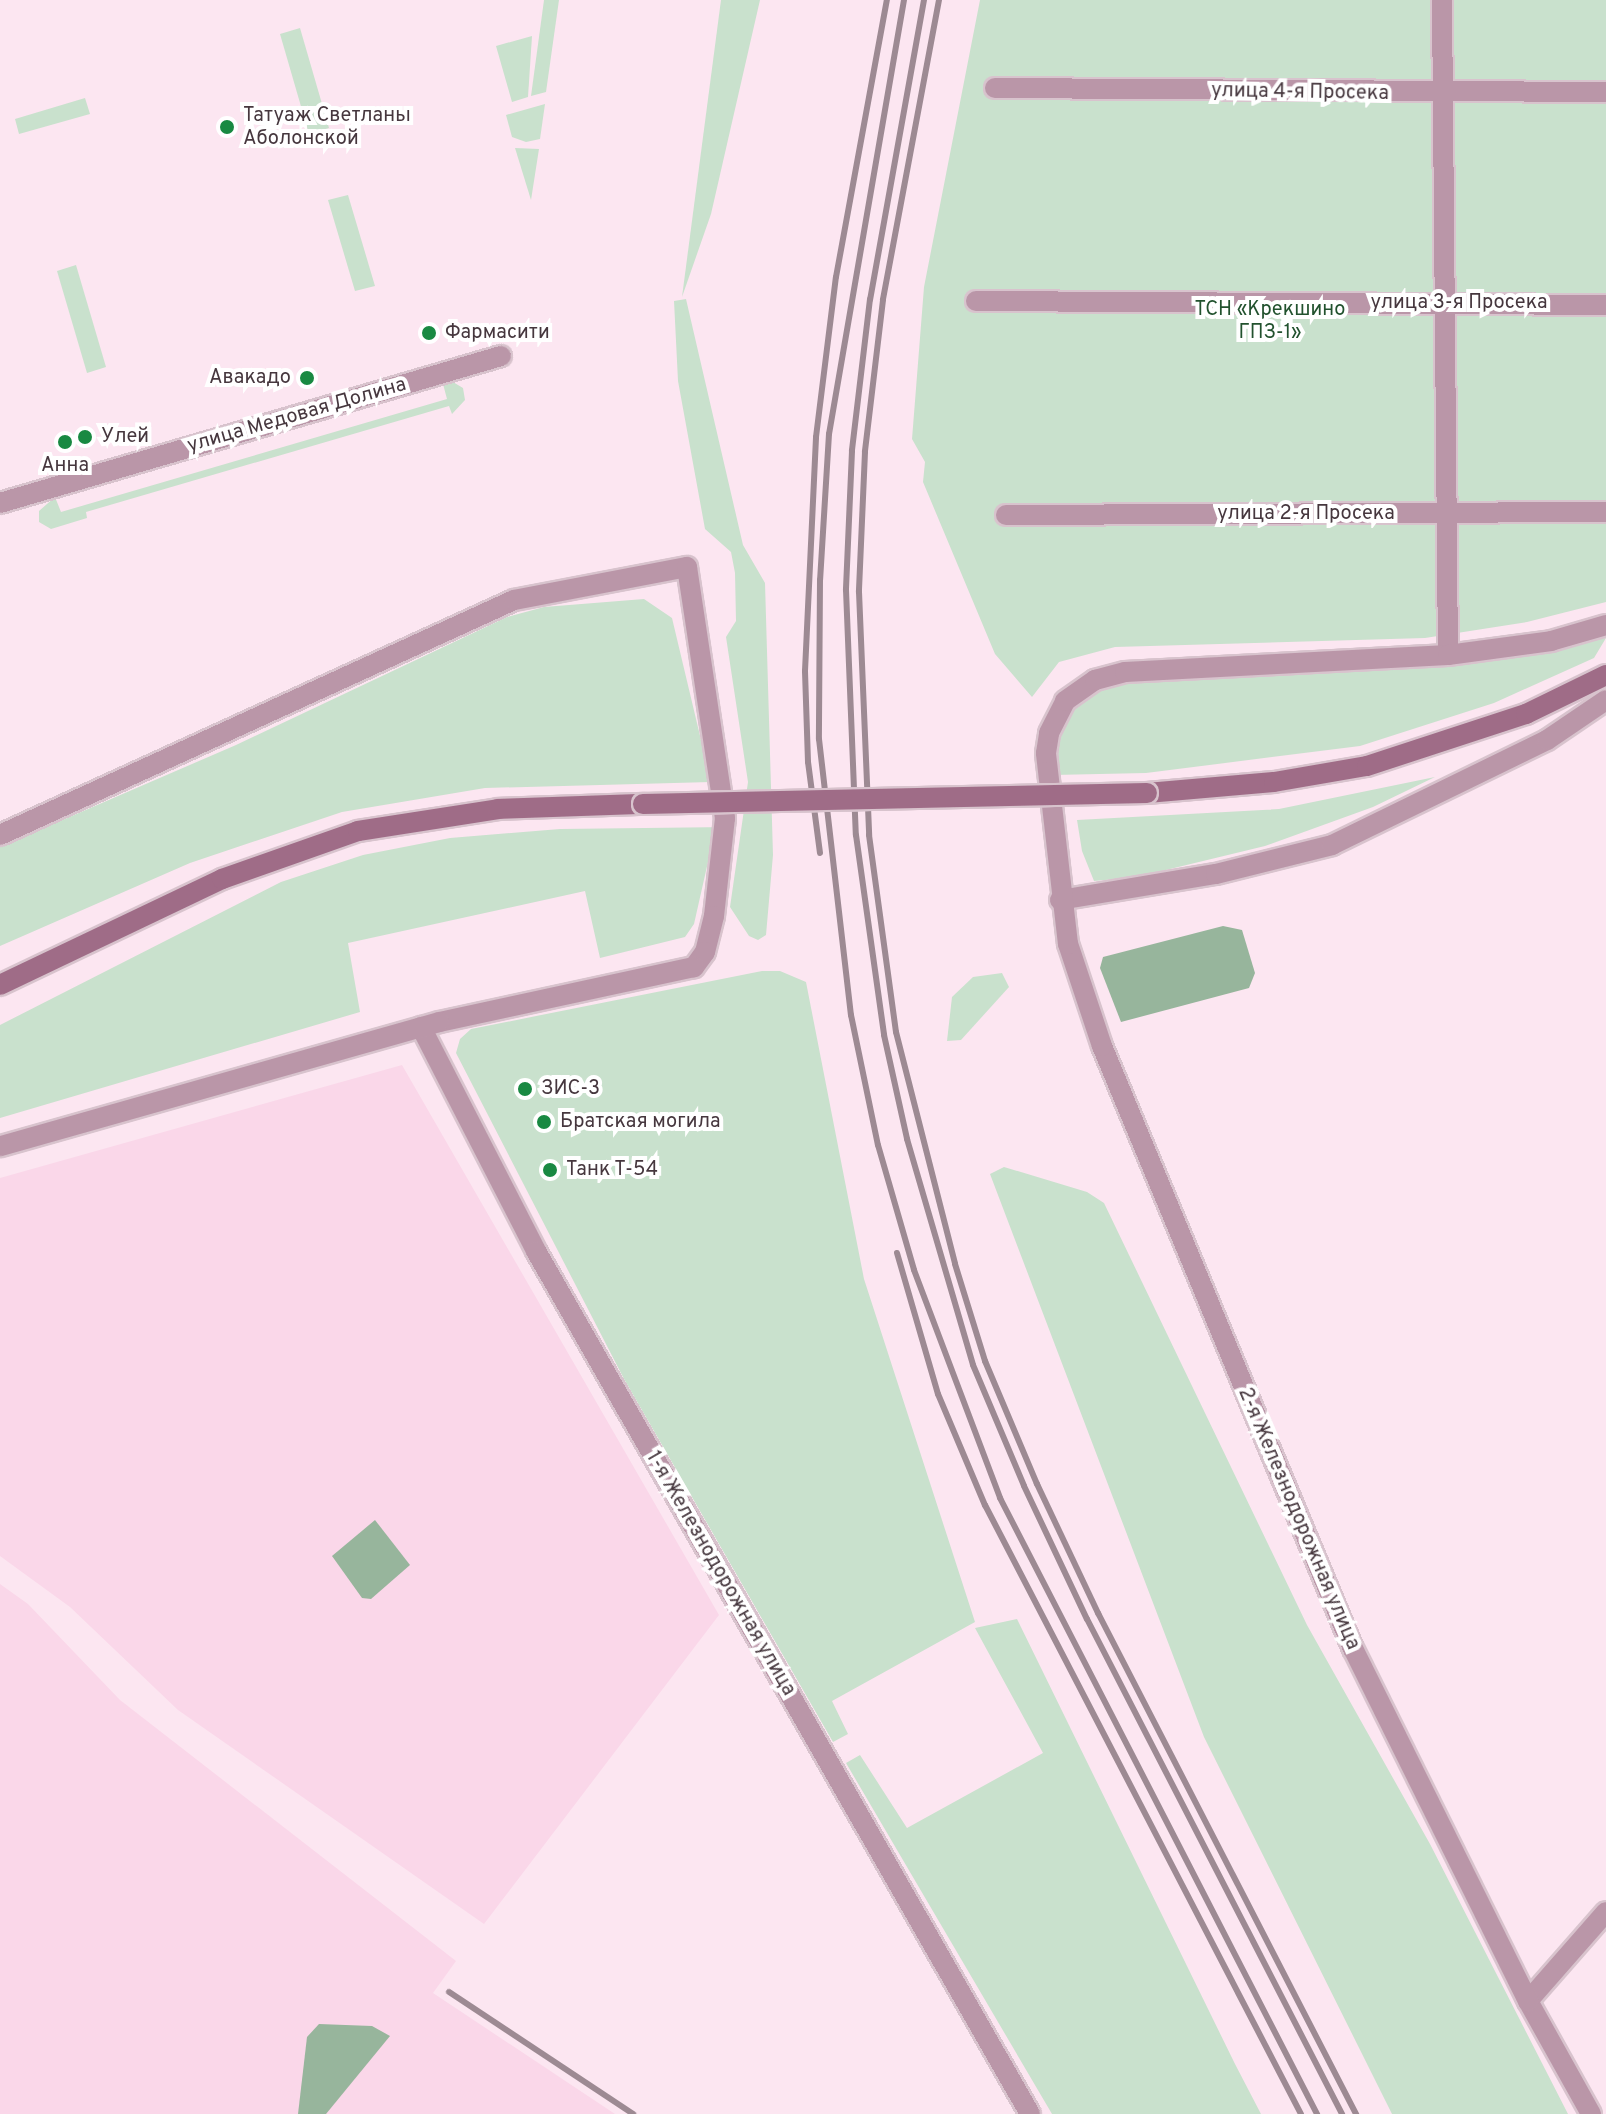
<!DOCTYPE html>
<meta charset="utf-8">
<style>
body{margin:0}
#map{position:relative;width:1606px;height:2114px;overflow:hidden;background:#fce6f1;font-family:Overpass,sans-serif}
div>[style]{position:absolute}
.built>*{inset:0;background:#fad7e9}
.green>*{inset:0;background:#c9e1cd}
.water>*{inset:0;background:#97b59c}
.roads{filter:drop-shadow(2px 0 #d8c3cd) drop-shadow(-2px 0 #d8c3cd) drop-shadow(0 2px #d8c3cd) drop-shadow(0 -2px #d8c3cd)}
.minor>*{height:20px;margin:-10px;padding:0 10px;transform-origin:10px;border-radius:10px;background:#ba96a8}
.tertiary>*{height:20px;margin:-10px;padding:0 10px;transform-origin:10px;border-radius:10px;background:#ba96a8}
.secondary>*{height:20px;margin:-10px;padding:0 10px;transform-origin:10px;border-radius:10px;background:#9f6c87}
.rail>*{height:6px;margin:-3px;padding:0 3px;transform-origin:3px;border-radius:3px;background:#9d8a93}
.bridges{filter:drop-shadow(2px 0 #d8c3cd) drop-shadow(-2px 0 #d8c3cd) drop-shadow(0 2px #d8c3cd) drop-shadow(0 -2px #d8c3cd)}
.secondary-bridge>*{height:20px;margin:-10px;padding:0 10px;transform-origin:10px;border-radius:10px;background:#9f6c87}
.dots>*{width:22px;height:22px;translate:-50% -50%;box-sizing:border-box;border:4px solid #fff;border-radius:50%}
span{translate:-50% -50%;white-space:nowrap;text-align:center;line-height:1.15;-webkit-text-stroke:8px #fff;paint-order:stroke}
.street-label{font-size:20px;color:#46373e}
.poi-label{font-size:20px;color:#46373e}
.left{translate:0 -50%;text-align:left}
.right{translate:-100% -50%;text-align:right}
.park-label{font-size:20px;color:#22522e}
</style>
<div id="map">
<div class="built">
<i style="clip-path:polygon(402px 1065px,719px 1615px,484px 1924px,178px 1710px,70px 1607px,0 1556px,0 1178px)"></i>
<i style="clip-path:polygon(0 1584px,28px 1604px,120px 1700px,456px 1961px,433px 1993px,615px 2114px,0 2114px)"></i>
</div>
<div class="green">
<i style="clip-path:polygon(544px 0,559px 0,546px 92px,531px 96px)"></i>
<i style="clip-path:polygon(721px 0,760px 0,711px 214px,682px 297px)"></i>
<i style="clip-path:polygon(980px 0,1606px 0,1606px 602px,1527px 622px,1425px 638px,1115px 647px,1059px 662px,1032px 697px,995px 654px,923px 482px,925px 462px,912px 439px,924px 287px)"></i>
<i style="clip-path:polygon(300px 28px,329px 128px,309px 134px,280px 34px)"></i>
<i style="clip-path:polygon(532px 36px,528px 97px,512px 102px,496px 46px)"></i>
<i style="clip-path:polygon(85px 98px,90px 114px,19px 134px,15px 119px)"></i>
<i style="clip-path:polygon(545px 104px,540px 139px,526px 142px,512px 137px,506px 115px)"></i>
<i style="clip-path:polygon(515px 148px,539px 149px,531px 200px)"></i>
<i style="clip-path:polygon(348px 195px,375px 286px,355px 291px,328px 200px)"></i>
<i style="clip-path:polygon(76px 265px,106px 367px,87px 373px,57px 271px)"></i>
<i style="clip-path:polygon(686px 299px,743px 545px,765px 583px,773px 855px,766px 935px,758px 940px,749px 936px,730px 907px,748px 782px,726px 637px,736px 621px,735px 573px,731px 552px,705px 529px,678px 381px,674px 301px)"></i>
<i style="clip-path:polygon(453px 382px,463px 388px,465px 400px,452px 414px,449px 406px,86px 512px,87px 518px,51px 529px,39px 522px,39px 511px,55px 497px,61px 512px,447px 399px,443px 384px)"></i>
<i style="clip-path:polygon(644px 599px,672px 618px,711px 782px,485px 788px,342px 812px,190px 863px,0 946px,0 847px,236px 745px,507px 617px,544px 607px)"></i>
<i style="clip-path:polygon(1606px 638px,1594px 658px,1494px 703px,1360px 746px,1146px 773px,1053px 775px,1052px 753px,1065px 711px,1101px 684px)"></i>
<i style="clip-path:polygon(1435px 777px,1373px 807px,1265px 846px,1137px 877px,1094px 881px,1082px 851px,1077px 820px,1279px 809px)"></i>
<i style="clip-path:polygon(729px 827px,725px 865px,708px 862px,694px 924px,685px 937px,600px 958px,585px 891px,348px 943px,360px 1012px,0 1118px,0 1025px,281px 882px,363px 855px,450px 838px,560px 829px)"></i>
<i style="clip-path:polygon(762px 971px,780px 971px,806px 982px,864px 1279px,975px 1622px,832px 1701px,848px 1734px,833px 1742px,624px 1379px,456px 1053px,460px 1039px,471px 1029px)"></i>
<i style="clip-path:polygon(1002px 973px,1009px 987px,961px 1040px,947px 1041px,952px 997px,973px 977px)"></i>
<i style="clip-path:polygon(1004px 1167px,1087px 1192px,1104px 1203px,1307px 1625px,1430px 1844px,1568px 2114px,1392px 2114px,1204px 1737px,990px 1174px)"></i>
<i style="clip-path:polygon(1017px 1619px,1235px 2064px,1261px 2114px,1052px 2114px,846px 1763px,860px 1755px,907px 1828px,1043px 1753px,975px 1628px)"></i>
</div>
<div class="water">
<i style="clip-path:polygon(1223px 926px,1242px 930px,1255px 973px,1249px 988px,1121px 1022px,1100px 968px,1103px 957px)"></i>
<i style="clip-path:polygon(375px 1520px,410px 1565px,371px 1599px,362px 1598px,332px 1556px)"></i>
<i style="clip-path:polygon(319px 2024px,372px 2026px,390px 2036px,326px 2114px,298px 2114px,307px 2037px)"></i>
</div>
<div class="roads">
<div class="minor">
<i style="left:1442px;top:0;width:655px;rotate:89.48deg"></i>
<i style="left:995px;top:88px;width:611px;rotate:0.38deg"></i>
<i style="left:976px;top:301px;width:630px;rotate:0.36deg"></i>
<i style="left:0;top:503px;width:522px;rotate:-16.35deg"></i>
<i style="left:1006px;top:515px;width:600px;rotate:-0.29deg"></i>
<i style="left:421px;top:1027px;width:252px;rotate:62.8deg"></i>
<i style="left:536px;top:1251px;width:994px;rotate:60.21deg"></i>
<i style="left:1528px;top:2001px;width:118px;rotate:-48.8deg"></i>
</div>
<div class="tertiary">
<i style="left:0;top:835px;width:565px;rotate:-24.57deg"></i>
<i style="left:514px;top:600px;width:176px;rotate:-10.8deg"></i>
<i style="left:687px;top:567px;width:254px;rotate:81.4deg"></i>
<i style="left:725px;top:818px;width:99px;rotate:96.4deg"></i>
<i style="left:714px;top:916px;width:37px;rotate:104deg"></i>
<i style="left:705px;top:952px;width:19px;rotate:126deg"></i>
<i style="left:694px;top:967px;width:261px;rotate:167.8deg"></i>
<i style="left:439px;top:1022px;width:456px;rotate:164.2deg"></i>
<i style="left:1060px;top:900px;width:158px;rotate:-9.5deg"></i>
<i style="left:1216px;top:874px;width:120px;rotate:-14deg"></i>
<i style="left:1332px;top:845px;width:239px;rotate:-26deg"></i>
<i style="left:1547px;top:740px;width:71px;rotate:-34.1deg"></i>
<i style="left:1591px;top:2114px;width:129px;rotate:-119.1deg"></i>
<i style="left:1528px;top:2001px;width:393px;rotate:-116.4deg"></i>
<i style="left:1353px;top:1649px;width:653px;rotate:-112.6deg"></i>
<i style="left:1102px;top:1046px;width:108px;rotate:-108.4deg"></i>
<i style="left:1068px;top:944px;width:192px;rotate:-96.6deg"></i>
<i style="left:1046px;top:753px;width:20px;rotate:-81deg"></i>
<i style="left:1049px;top:733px;width:36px;rotate:-63deg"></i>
<i style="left:1065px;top:701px;width:37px;rotate:-35deg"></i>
<i style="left:1095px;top:680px;width:31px;rotate:-15deg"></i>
<i style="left:1125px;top:672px;width:323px;rotate:-3deg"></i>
<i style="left:1448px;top:655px;width:104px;rotate:-7.7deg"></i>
<i style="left:1551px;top:641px;width:57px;rotate:-16.2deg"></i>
</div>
<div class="secondary">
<i style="left:1147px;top:793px;width:127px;rotate:-5deg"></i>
<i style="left:1274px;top:782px;width:94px;rotate:-9.8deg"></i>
<i style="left:1367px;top:766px;width:167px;rotate:-18.1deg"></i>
<i style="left:1526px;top:714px;width:89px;rotate:-26deg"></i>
<i style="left:0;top:985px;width:246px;rotate:-25.5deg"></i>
<i style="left:222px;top:879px;width:144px;rotate:-19.4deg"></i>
<i style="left:358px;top:831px;width:142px;rotate:-8.9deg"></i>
<i style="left:498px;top:809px;width:145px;rotate:-2deg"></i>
</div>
</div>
<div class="rail">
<i style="left:904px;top:0;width:440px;rotate:99.8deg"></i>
<i style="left:829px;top:434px;width:146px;rotate:93.5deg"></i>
<i style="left:820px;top:580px;width:159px;rotate:90.4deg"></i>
<i style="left:819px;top:739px;width:278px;rotate:83.4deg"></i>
<i style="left:851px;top:1015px;width:133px;rotate:78.3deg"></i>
<i style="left:878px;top:1145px;width:130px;rotate:73.9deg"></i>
<i style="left:914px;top:1270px;width:244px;rotate:69.3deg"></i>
<i style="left:1000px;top:1498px;width:693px;rotate:62.77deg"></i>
<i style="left:924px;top:0;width:304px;rotate:100.2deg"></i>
<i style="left:870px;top:299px;width:153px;rotate:96.8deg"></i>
<i style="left:852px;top:451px;width:139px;rotate:92.5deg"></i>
<i style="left:846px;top:590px;width:245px;rotate:87.7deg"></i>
<i style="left:856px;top:835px;width:202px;rotate:82deg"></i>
<i style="left:884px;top:1035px;width:107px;rotate:77.5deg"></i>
<i style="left:907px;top:1139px;width:235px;rotate:73.7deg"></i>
<i style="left:973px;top:1365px;width:131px;rotate:67.1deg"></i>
<i style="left:1024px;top:1486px;width:147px;rotate:64.7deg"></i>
<i style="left:1087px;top:1619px;width:557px;rotate:62.74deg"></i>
<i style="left:939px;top:0;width:305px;rotate:100.6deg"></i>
<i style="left:883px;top:300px;width:153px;rotate:96.8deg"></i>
<i style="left:865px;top:452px;width:140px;rotate:92.5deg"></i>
<i style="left:859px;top:592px;width:243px;rotate:87.6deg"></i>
<i style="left:869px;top:835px;width:199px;rotate:82.2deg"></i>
<i style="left:896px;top:1032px;width:239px;rotate:75.7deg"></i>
<i style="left:955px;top:1264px;width:102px;rotate:72.8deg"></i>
<i style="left:985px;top:1361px;width:134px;rotate:67.1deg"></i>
<i style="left:1037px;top:1484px;width:143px;rotate:64.7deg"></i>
<i style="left:1098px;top:1613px;width:564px;rotate:62.75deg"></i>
<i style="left:820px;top:853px;width:92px;rotate:-97.5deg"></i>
<i style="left:808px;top:762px;width:91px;rotate:-91.9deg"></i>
<i style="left:805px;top:671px;width:234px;rotate:-87.3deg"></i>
<i style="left:816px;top:437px;width:161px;rotate:-82.9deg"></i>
<i style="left:836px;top:277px;width:282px;rotate:-79.6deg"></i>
<i style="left:897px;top:1253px;width:147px;rotate:73.8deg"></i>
<i style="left:938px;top:1394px;width:121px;rotate:67.1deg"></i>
<i style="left:985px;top:1505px;width:686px;rotate:62.58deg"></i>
<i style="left:449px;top:1992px;width:221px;rotate:33.5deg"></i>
</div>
<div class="bridges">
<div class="secondary-bridge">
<i style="left:643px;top:804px;width:504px;rotate:-1.25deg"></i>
</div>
</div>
<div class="dots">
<i style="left:227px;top:127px;background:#198942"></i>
<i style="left:429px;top:333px;background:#198942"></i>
<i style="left:307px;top:378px;background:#198942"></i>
<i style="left:85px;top:437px;background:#198942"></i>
<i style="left:65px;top:442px;background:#198942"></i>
<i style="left:525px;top:1089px;background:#198942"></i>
<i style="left:544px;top:1122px;background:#198942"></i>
<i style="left:550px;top:1170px;background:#198942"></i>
</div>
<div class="street-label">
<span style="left:1300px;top:93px;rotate:1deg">улица 4-я Просека</span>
<span style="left:1459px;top:303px">улица 3-я Просека</span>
<span style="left:297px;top:416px;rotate:-16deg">улица Медовая Долина</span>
<span style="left:1306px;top:514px">улица 2-я Просека</span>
<span style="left:1298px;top:1519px;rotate:67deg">2-я Железнодорожная улица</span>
<span style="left:720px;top:1574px;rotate:60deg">1-я Железнодорожная улица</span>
</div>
<div class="poi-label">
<span class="left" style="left:243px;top:128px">Татуаж Светланы<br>Аболонской</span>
<span class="left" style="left:445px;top:333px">Фармасити</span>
<span class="right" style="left:291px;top:378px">Авакадо</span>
<span class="left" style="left:101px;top:437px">Улей</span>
<span style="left:65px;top:466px">Анна</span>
<span class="left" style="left:541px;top:1089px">ЗИС-3</span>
<span class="left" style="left:560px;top:1122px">Братская могила</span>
<span class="left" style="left:566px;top:1170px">Танк Т-54</span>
</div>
<div class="park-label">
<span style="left:1270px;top:322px">ТСН «Крекшино<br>ГПЗ-1»</span>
</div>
</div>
